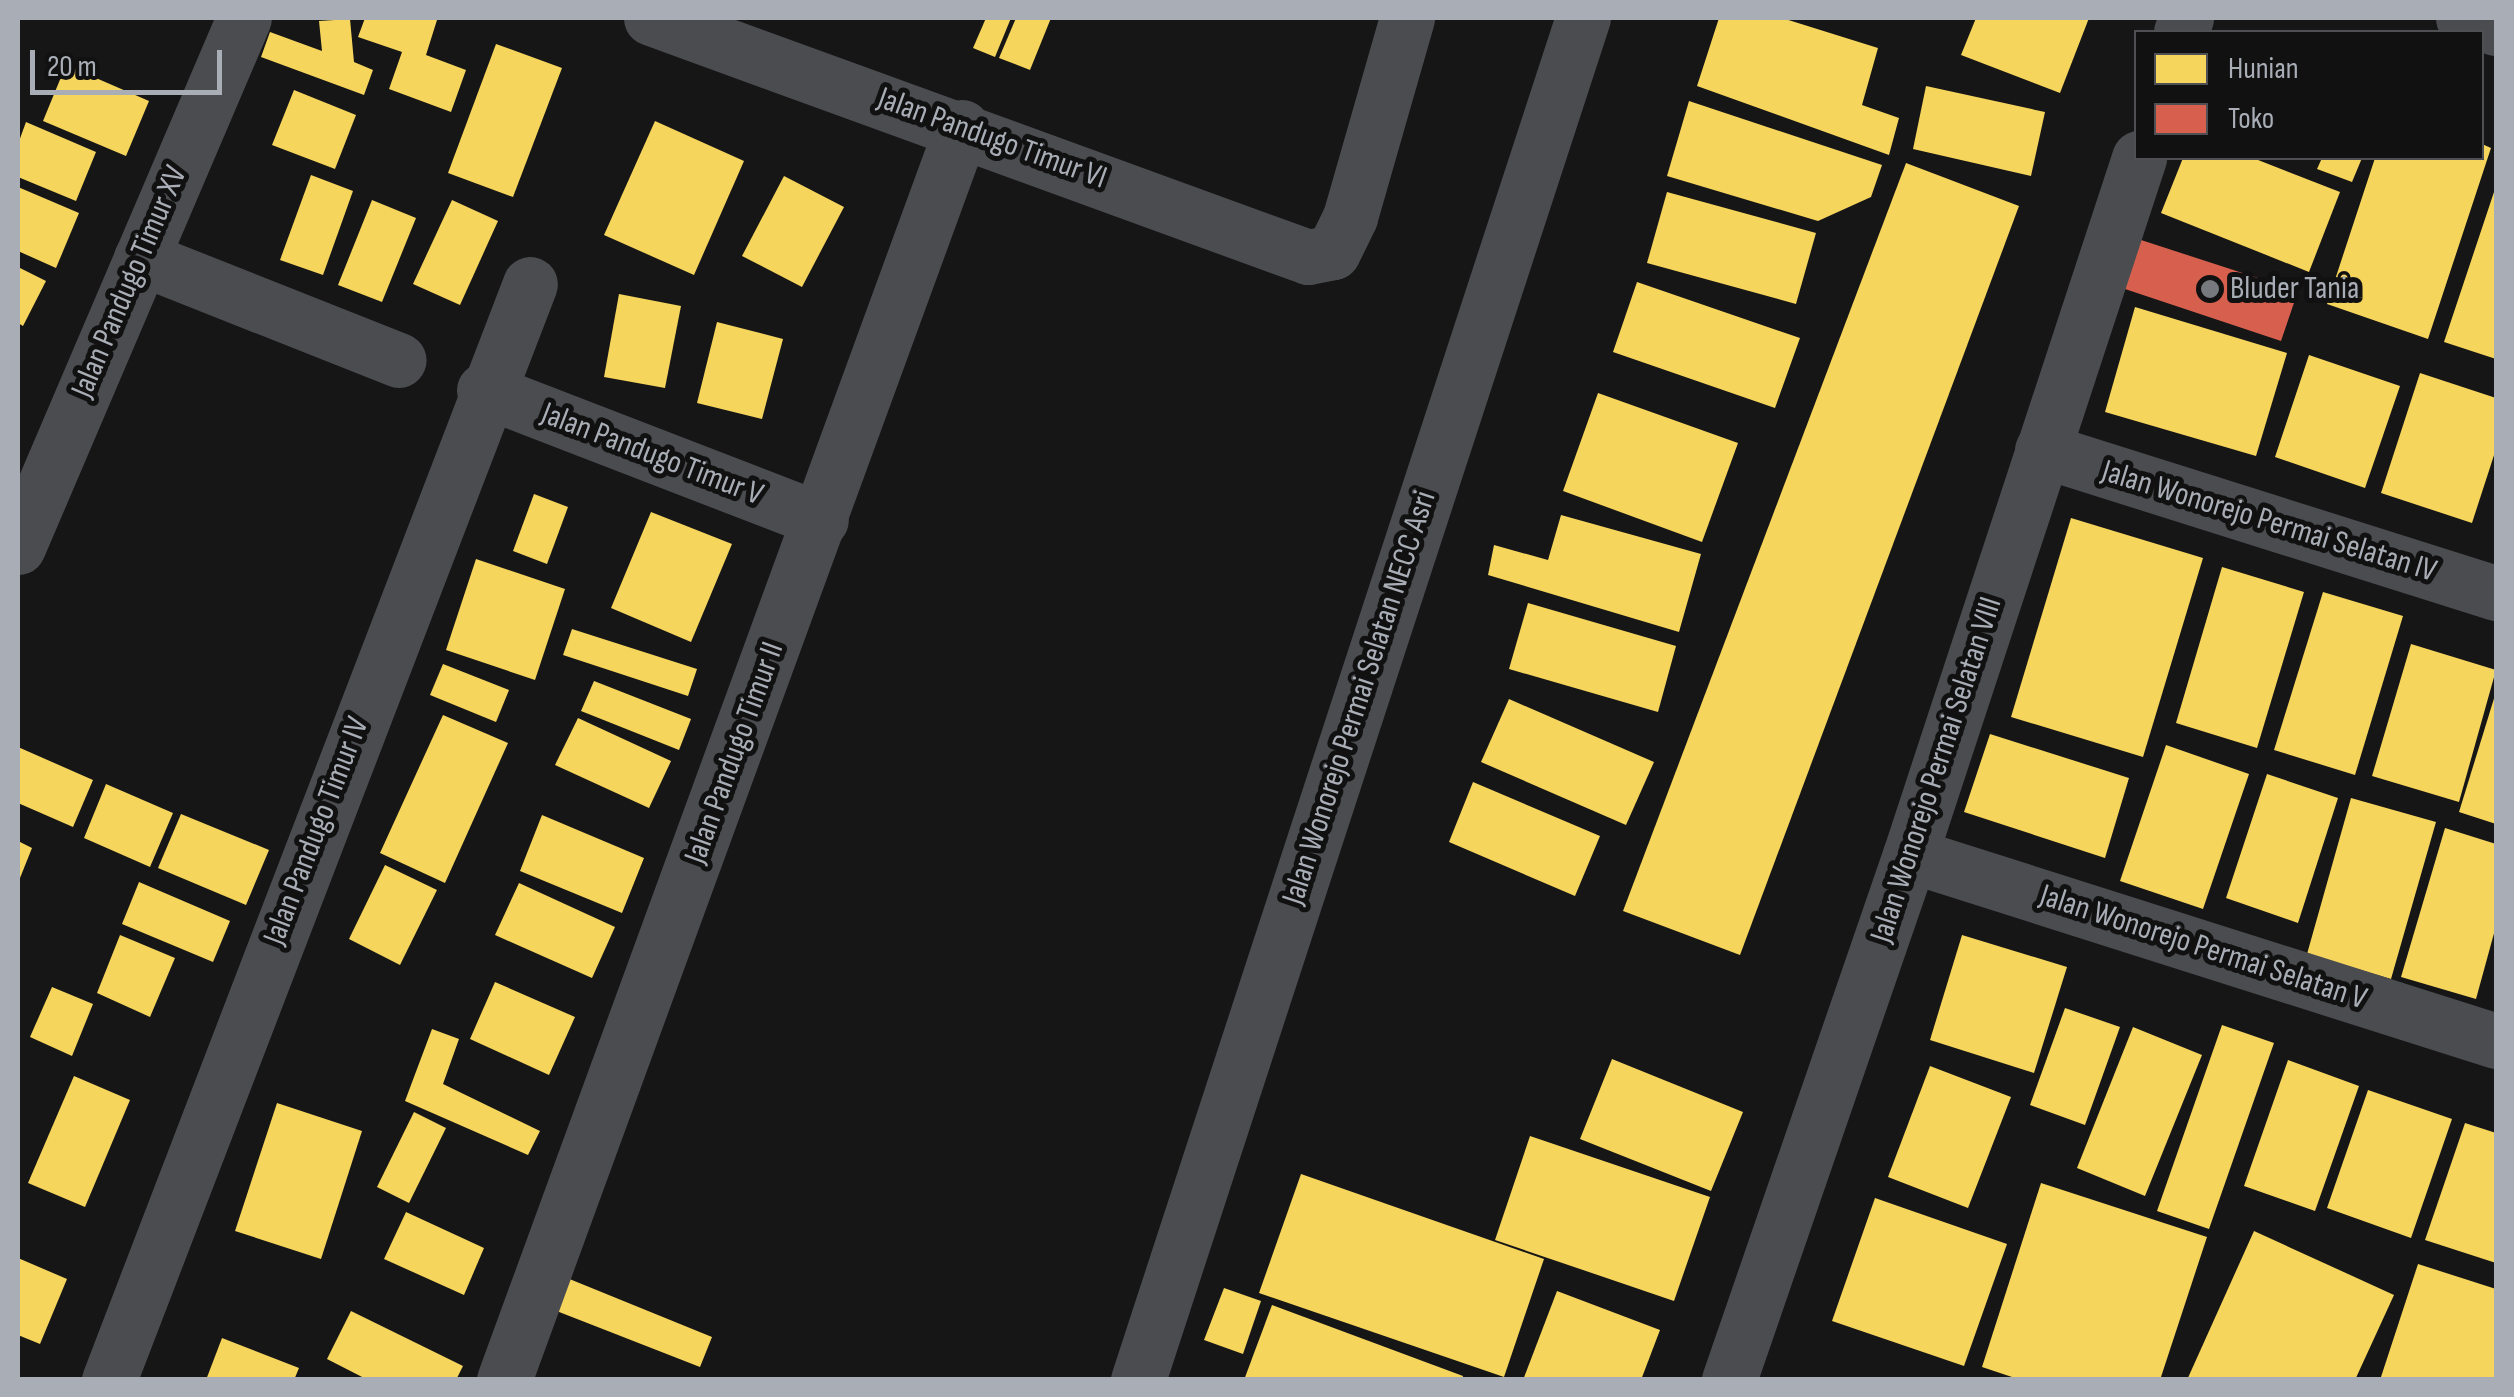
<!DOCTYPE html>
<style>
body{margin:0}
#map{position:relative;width:2514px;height:1397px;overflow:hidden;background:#161617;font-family:"Sofia Sans Condensed",sans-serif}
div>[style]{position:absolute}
.homes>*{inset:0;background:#f6d55c}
.shops>*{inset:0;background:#d6604d}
.street>*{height:55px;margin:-27.5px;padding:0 27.5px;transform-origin:27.5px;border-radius:27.5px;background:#4b4c4f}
.dots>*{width:28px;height:28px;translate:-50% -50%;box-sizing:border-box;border:5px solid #111112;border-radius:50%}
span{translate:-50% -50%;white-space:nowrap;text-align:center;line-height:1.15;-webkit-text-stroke:10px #111112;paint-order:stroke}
.street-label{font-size:32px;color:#a9aeb6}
.poi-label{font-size:32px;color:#a9aeb6}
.left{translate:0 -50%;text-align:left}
.frame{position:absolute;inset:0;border:20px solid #a9aeb6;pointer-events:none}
.legend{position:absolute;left:2134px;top:30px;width:350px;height:130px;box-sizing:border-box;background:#111112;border:2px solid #4e5054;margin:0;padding:12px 18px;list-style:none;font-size:30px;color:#a9aeb6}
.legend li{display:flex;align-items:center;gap:20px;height:50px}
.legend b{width:50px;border:2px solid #4e5054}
.scale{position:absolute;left:30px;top:50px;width:192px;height:45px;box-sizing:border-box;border:5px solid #a9aeb6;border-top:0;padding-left:12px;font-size:30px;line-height:35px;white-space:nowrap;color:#a9aeb6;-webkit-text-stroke:8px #111112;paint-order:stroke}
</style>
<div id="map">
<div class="homes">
<i style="clip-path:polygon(365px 18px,437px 20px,426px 55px,466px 70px,451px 112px,389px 89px,402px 52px,358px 37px)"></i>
<i style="clip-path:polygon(986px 18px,1011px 18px,995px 57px,973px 48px)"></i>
<i style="clip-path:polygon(1016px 18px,1051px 18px,1030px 70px,999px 58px)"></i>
<i style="clip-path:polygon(1719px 18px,1782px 18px,1878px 48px,1862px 105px,1899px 118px,1889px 155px,1697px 86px)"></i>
<i style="clip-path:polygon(1976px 18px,2089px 18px,2060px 93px,1961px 55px)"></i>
<i style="clip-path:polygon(350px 19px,354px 62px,373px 70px,364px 95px,261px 57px,270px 32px,322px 51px,319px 21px)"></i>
<i style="clip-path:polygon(496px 44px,562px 68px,513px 197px,448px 173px)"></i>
<i style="clip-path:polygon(66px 65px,149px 101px,126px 156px,43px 121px)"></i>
<i style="clip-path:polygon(1926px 86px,2045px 112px,2031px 176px,1913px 149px)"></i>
<i style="clip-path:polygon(294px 90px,356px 115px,335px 169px,272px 145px)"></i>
<i style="clip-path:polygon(1689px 101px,1882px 165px,1871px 197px,1818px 221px,1667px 176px)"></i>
<i style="clip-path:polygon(655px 121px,744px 161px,694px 275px,604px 235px)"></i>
<i style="clip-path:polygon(26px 122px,96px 152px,76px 201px,18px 177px,18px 144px)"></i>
<i style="clip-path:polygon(2482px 144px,2491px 148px,2428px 339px,2327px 304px,2375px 158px,2482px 158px)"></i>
<i style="clip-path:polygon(2183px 158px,2253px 158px,2340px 192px,2309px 272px,2161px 213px)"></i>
<i style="clip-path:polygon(2322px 158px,2362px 158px,2352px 182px,2317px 169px)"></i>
<i style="clip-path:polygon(1906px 163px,2019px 206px,1740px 955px,1623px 911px)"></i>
<i style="clip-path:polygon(311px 175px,353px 191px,323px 275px,280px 260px)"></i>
<i style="clip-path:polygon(784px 176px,844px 207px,802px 287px,742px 256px)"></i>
<i style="clip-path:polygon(2496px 186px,2496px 359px,2444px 342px)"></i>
<i style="clip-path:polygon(18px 187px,79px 213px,56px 268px,18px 251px)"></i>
<i style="clip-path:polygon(1667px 192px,1816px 233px,1796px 304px,1647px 263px)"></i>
<i style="clip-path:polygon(372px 200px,416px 218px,382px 302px,338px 285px)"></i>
<i style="clip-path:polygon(452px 200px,498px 221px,460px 305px,413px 284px)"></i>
<i style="clip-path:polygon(18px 267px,46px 281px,23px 326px,18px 323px)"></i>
<i style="clip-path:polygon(1637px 282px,1800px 338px,1775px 408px,1613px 352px)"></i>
<i style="clip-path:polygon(619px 294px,681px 306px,665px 388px,604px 377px)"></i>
<i style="clip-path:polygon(2135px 307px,2287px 353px,2256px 456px,2105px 412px)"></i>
<i style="clip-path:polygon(717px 322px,783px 339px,762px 419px,697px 403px)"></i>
<i style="clip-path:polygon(2309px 355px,2400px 386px,2365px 488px,2275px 457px)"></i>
<i style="clip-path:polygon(2420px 373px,2496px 398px,2496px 449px,2472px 523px,2381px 493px)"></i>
<i style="clip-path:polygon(1598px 393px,1738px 443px,1702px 542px,1563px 491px)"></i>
<i style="clip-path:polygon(534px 494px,568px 507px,547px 564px,513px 551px)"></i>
<i style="clip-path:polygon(651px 512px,732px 544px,691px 642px,611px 608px)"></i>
<i style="clip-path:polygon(1561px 515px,1701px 554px,1679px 632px,1488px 575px,1494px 545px,1548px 560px)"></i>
<i style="clip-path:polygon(2071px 518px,2203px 558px,2143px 757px,2011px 717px)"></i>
<i style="clip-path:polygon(476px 559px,565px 589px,535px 680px,446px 650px)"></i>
<i style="clip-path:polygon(2222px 567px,2304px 592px,2257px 748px,2176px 723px)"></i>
<i style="clip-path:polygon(2323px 592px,2403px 616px,2355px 775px,2274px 750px)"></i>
<i style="clip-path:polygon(1528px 603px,1676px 646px,1658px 712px,1509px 669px)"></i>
<i style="clip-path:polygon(572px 629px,697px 669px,688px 696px,563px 655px)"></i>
<i style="clip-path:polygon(2411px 644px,2496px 670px,2459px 802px,2372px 776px)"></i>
<i style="clip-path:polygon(443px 664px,509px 690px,496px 722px,430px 695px)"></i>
<i style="clip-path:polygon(594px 681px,691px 719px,679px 750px,581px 711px)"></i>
<i style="clip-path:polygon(2496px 692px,2496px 824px,2459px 812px)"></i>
<i style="clip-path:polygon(1509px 699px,1654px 762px,1626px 825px,1481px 762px)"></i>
<i style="clip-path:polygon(443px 715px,508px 743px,445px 883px,380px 853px)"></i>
<i style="clip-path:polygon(578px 718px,671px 761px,649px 808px,555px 765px)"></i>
<i style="clip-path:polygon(1990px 734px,2129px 778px,2105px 858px,1964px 812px)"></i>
<i style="clip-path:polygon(2166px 745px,2249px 774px,2203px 909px,2120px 881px)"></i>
<i style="clip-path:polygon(18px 747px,93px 780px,73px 827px,18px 803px)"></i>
<i style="clip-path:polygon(2267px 774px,2338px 798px,2298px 923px,2226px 898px)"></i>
<i style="clip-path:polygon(1473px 782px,1600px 836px,1575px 896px,1449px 842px)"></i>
<i style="clip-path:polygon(106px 784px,173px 813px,150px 867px,84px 838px)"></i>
<i style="clip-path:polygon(2351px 798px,2436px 822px,2391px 979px,2307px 954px)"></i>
<i style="clip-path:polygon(181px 814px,269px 850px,246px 905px,158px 868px)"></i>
<i style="clip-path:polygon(542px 815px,644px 858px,622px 913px,520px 871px)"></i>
<i style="clip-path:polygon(2445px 828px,2496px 844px,2496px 926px,2476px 999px,2401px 977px)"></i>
<i style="clip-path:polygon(18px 841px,32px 848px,18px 883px)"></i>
<i style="clip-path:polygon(385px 865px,437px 890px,400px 965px,349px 939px)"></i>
<i style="clip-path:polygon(139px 882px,230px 921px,213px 962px,122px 924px)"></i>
<i style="clip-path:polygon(519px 883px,615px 927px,592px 978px,495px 935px)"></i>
<i style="clip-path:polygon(120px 935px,175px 958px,150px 1017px,97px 993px)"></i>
<i style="clip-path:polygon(1962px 935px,2067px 967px,2034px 1073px,1930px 1040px)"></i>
<i style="clip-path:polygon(495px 982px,575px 1017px,549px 1075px,470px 1039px)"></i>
<i style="clip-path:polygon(52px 987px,93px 1004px,72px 1056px,30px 1037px)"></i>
<i style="clip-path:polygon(2065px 1008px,2120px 1027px,2085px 1125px,2030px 1105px)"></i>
<i style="clip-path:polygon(2222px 1025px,2274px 1043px,2209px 1229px,2157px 1211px)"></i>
<i style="clip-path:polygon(2133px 1027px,2202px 1055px,2145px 1196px,2077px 1168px)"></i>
<i style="clip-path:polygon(432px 1029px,459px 1039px,443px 1084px,540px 1131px,528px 1155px,405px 1101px)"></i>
<i style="clip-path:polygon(1612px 1059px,1743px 1112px,1711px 1191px,1580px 1139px)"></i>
<i style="clip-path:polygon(2288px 1060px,2359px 1086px,2315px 1211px,2244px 1186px)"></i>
<i style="clip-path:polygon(1930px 1066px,2011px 1097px,1968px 1208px,1888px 1177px)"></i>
<i style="clip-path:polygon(74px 1076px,130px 1100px,85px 1207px,28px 1183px)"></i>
<i style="clip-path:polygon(2368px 1090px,2452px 1119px,2411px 1238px,2327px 1208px)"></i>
<i style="clip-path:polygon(277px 1103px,362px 1131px,321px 1259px,235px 1231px)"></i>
<i style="clip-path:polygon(414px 1112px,446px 1128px,409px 1203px,377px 1187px)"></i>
<i style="clip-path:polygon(2465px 1123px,2496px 1133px,2496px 1263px,2425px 1240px)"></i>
<i style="clip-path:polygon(1530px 1136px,1710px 1197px,1674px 1301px,1495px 1240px)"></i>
<i style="clip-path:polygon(1301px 1174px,1544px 1259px,1504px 1377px,1259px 1293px)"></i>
<i style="clip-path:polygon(2041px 1183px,2207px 1237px,2160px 1380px,2021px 1380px,1982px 1367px)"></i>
<i style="clip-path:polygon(1875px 1198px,2007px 1244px,1964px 1366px,1832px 1321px)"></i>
<i style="clip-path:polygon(406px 1212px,484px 1248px,464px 1295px,384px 1259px)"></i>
<i style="clip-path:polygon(2254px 1231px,2394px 1295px,2355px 1380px,2187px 1380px)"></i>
<i style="clip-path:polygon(18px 1258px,67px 1279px,40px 1344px,18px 1335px)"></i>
<i style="clip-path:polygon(2418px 1264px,2496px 1289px,2496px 1380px,2380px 1380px)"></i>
<i style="clip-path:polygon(567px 1278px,712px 1337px,700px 1367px,554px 1310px)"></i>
<i style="clip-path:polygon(1224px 1288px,1261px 1301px,1243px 1354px,1204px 1340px)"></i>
<i style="clip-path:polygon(1557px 1291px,1660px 1330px,1641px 1380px,1523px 1380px)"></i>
<i style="clip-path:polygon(1272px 1305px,1463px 1376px,1462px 1380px,1244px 1380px)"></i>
<i style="clip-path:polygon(351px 1311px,463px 1366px,456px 1380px,368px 1380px,327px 1359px)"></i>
<i style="clip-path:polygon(222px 1338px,299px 1368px,294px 1380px,206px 1380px)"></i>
</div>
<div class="shops">
<i style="clip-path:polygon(2138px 239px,2298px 291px,2281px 341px,2122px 288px)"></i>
</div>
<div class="street">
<i style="left:651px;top:18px;width:699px;rotate:19.99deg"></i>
<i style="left:1308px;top:257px;width:25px;rotate:-11deg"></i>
<i style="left:1333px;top:252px;width:39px;rotate:-64deg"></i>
<i style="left:1350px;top:217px;width:207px;rotate:-74deg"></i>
<i style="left:2463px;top:18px;width:34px;rotate:17deg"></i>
<i style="left:2181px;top:32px;width:15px;rotate:-70deg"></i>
<i style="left:141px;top:258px;width:277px;rotate:21.6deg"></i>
<i style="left:484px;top:390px;width:361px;rotate:21.1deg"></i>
<i style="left:2042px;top:450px;width:476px;rotate:17.5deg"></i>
<i style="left:18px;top:547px;width:575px;rotate:-66.87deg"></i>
<i style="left:1910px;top:855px;width:615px;rotate:17.61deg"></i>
<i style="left:109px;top:1380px;width:1174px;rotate:-68.99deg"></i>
<i style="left:504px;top:1380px;width:1334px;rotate:-69.92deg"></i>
<i style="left:1138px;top:1380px;width:1433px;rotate:-71.91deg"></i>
<i style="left:1729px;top:1380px;width:555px;rotate:-70.98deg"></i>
<i style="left:1910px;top:855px;width:734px;rotate:-71.81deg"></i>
</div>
<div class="dots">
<i style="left:2210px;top:289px;background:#76797e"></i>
</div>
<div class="street-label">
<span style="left:992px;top:139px;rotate:20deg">Jalan Pandugo Timur VI</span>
<span style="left:130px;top:282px;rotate:-67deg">Jalan Pandugo Timur XV</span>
<span style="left:652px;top:455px;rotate:21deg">Jalan Pandugo Timur V</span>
<span style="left:2269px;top:522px;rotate:17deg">Jalan Wonorejo Permai Selatan IV</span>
<span style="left:1360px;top:698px;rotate:-72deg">Jalan Wonorejo Permai Selatan NECC Asri</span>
<span style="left:735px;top:753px;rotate:-70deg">Jalan Pandugo Timur II</span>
<span style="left:1937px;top:770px;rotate:-72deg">Jalan Wonorejo Permai Selatan VIII</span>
<span style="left:317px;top:831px;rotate:-69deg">Jalan Pandugo Timur IV</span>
<span style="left:2203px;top:948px;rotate:18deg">Jalan Wonorejo Permai Selatan V</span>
</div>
<div class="poi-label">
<span class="left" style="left:2230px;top:289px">Bluder Tania</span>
</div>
<div class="frame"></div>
<ul class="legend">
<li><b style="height:28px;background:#f6d55c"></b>Hunian</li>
<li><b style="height:28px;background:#d6604d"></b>Toko</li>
</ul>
<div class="scale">20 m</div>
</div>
